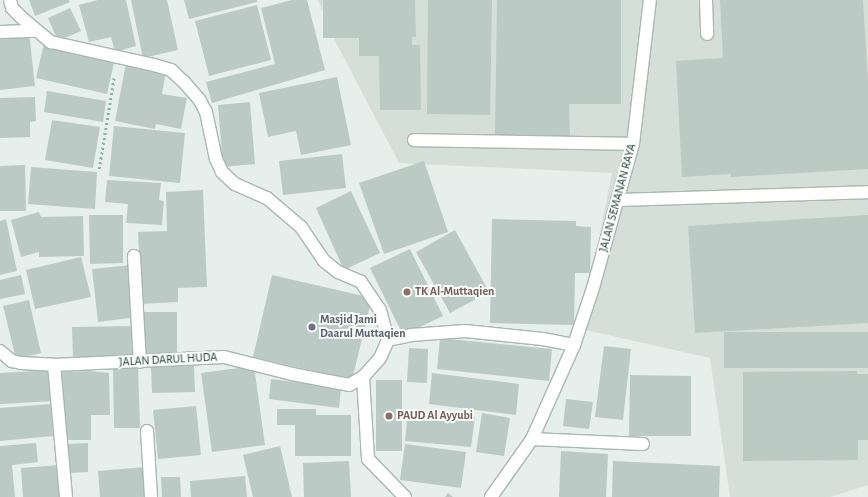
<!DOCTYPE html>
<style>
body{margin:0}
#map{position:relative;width:868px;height:497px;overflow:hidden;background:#e6efeb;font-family:"Alegreya Sans",sans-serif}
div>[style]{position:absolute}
.built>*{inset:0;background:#d4dfda}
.building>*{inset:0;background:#bbcac4}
.path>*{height:2.5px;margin-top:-1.25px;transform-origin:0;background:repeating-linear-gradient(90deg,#86b3a5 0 2px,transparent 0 5px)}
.roads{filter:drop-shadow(1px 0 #a8b8b2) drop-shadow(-1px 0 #a8b8b2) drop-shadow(0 1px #a8b8b2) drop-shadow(0 -1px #a8b8b2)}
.minor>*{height:12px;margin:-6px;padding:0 6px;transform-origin:6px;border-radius:6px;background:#fff}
.dots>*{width:11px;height:11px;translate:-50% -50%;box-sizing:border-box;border:2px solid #f7fbf9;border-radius:50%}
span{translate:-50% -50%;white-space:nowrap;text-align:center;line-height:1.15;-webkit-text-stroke:4px #f7fbf9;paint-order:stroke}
.street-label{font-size:12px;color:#24423a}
.education-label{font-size:12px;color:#785e54;font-weight:700}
.left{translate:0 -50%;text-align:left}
.worship-label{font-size:12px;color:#5b616d;font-weight:700}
</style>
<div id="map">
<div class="built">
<i style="clip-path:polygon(318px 0,868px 0,868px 485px,830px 497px,730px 497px,710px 358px,581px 329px,612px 173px,399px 163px,331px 33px)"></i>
</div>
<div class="building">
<i style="clip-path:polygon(29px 0,69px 0,70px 2px,35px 16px)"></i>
<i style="clip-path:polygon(98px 0,126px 0,136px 46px,115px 52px,111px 37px,89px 42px,79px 5px)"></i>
<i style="clip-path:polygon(131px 0,167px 0,178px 50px,143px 58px)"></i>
<i style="clip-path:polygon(184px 0,257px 0,257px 2px,189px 19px)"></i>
<i style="clip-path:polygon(292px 0,307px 0,325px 70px,212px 103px,206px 82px,275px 64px,261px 8px)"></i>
<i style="clip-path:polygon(323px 0,415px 0,416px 37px,412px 37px,412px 45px,420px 45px,421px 110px,380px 110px,379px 56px,359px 56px,359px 38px,323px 38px)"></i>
<i style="clip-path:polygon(428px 0,492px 0,490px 115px,427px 114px)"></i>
<i style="clip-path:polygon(497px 0,621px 0,621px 104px,569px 104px,570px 137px,495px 135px)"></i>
<i style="clip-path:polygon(720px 0,863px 0,868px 82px,868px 169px,731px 177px,731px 174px,682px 177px,676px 61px,723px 58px)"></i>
<i style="clip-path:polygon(257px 5px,271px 60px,209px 76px,195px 21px)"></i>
<i style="clip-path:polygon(70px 8px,81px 31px,58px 41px,48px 18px)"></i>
<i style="clip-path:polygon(29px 32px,35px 86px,0 90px,0 35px)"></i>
<i style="clip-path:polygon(44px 43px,115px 58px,107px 94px,36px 78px)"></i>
<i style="clip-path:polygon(126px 63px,166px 71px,162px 94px,187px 98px,181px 129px,156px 124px,155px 129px,115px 121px)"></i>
<i style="clip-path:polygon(337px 77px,351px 145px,301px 155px,296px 131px,268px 137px,259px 93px)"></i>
<i style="clip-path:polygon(47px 91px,106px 101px,103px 122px,44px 112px)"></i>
<i style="clip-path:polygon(35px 97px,36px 121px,30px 122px,30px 137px,0 138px,0 98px)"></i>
<i style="clip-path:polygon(250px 102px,255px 164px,223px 167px,218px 105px)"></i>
<i style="clip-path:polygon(52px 120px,100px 127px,93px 168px,45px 160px)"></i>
<i style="clip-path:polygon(114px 126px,185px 133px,180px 183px,109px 176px)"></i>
<i style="clip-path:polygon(342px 154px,346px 188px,283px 195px,279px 161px)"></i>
<i style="clip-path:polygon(424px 161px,448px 232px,384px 254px,359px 183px)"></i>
<i style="clip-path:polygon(25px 165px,26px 211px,0 211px,0 166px)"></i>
<i style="clip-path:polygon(31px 167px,97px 172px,95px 209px,28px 204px)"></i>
<i style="clip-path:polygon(107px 180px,161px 183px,159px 200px,164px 201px,162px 225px,126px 223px,128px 204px,105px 202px)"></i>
<i style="clip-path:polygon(203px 190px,207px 287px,178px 288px,178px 302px,141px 304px,138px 232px,167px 231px,166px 192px)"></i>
<i style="clip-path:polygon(351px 191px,380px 253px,344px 270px,316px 208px)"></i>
<i style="clip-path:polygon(39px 212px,41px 217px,83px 216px,84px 256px,39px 257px,39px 252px,21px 257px,11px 220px)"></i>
<i style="clip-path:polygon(89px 215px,123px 215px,123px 263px,90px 264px)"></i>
<i style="clip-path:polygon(868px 215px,868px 323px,695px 333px,688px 226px)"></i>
<i style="clip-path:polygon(6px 219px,17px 271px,0 275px,0 221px)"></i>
<i style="clip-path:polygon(492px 219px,576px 221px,576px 226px,591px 227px,590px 273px,575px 273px,574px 325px,490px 323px)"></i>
<i style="clip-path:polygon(455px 230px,489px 292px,450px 313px,416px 252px)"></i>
<i style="clip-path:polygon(410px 249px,443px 316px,403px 335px,370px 268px)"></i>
<i style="clip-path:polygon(81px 257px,91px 297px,35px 309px,26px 270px)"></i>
<i style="clip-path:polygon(132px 265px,138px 317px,98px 322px,92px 269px)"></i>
<i style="clip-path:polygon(21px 275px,25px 294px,0 299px,0 280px)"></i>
<i style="clip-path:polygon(272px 275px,372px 298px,352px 380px,253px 357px)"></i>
<i style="clip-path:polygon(29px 300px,41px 353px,16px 359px,3px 306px)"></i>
<i style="clip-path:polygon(141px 312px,177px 312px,177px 353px,141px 354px)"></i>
<i style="clip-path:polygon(137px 326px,138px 358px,73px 360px,72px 327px)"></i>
<i style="clip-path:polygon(724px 332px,868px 332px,868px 368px,724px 368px)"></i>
<i style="clip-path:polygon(440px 338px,552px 349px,549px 381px,437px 369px)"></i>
<i style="clip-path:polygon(604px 346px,631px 349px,623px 420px,595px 417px)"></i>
<i style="clip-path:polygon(409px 348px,428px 349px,427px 383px,407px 382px)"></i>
<i style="clip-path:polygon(194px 365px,195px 392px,152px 393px,151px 366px)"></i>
<i style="clip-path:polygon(113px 366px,138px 366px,140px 428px,114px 428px)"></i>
<i style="clip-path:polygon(254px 366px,265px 445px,212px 452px,201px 373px)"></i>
<i style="clip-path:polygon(53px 370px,55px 401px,0 404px,0 373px)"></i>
<i style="clip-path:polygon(90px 371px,109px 373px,110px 415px,91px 415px,91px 440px,61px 440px,60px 372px)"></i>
<i style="clip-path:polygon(857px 371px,857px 374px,868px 374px,868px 440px,858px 440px,858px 460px,743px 461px,743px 372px)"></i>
<i style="clip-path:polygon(432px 373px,519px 384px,516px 415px,429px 404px)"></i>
<i style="clip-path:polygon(630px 375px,691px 376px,691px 436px,629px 436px)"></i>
<i style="clip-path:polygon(271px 379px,341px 388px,339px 408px,269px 399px)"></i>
<i style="clip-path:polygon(376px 380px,402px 380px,402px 451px,376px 451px)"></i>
<i style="clip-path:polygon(566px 399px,593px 402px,589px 429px,563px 426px)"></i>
<i style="clip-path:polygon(51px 404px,53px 436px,0 441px,0 408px)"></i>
<i style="clip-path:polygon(196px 406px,201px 455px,158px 459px,153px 410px)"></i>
<i style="clip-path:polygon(277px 409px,316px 409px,316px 415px,351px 415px,351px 456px,295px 456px,295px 425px,277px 425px)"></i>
<i style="clip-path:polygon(408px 410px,475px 417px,471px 447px,405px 441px)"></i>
<i style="clip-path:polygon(482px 413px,510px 418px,504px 456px,476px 452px)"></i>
<i style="clip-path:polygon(36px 443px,38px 462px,12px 465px,15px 497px,0 497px,0 446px)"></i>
<i style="clip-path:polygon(88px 443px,88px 472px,69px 473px,68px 444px)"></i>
<i style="clip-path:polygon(405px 444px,466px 452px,461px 488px,400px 480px)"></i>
<i style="clip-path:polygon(280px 446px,292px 497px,253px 497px,243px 455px)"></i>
<i style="clip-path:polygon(561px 451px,608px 454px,606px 497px,559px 497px)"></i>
<i style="clip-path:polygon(349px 461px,351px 497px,304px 497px,303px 463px)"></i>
<i style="clip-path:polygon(613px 461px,720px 466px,719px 497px,612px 497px)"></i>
<i style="clip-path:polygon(60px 465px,63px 497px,23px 497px,21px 468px)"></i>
<i style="clip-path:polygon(145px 467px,147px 497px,100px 497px,98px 471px)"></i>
<i style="clip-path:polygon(245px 476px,247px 497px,191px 497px,190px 481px)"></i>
<i style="clip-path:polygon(161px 477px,180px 477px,181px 497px,162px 497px)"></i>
<i style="clip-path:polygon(448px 493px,453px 497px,445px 497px)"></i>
</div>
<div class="path">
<i style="left:99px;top:169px;width:93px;rotate:-80.7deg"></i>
</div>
<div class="roads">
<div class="minor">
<i style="left:10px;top:0;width:8px;rotate:76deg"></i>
<i style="left:12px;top:8px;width:14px;rotate:45deg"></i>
<i style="left:22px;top:18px;width:38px;rotate:40deg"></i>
<i style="left:51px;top:42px;width:106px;rotate:12.6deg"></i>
<i style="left:154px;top:65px;width:18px;rotate:16deg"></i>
<i style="left:171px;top:70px;width:18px;rotate:43deg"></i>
<i style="left:184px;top:82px;width:23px;rotate:49deg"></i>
<i style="left:199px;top:99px;width:15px;rotate:62deg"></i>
<i style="left:206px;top:112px;width:48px;rotate:78deg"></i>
<i style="left:216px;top:159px;width:14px;rotate:65deg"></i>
<i style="left:222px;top:172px;width:18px;rotate:43deg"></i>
<i style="left:235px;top:184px;width:35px;rotate:24deg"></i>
<i style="left:267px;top:198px;width:45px;rotate:40.5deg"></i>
<i style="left:301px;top:227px;width:41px;rotate:55.9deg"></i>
<i style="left:324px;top:261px;width:18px;rotate:38deg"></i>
<i style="left:338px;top:272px;width:25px;rotate:23deg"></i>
<i style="left:361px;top:282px;width:34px;rotate:56deg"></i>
<i style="left:380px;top:310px;width:31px;rotate:75deg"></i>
<i style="left:706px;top:0;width:34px;rotate:88deg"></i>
<i style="left:0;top:32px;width:35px;rotate:-2deg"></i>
<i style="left:414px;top:140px;width:219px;rotate:1deg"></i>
<i style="left:617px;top:200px;width:251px;rotate:-1.8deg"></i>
<i style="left:134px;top:256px;width:106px;rotate:86.8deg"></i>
<i style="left:388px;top:340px;width:24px;rotate:-12deg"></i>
<i style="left:411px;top:335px;width:54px;rotate:-4.2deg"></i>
<i style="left:465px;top:331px;width:78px;rotate:5.9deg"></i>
<i style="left:543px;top:339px;width:32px;rotate:11deg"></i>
<i style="left:0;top:351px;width:16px;rotate:40deg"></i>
<i style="left:12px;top:361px;width:9px;rotate:13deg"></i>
<i style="left:21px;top:363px;width:33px;rotate:3deg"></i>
<i style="left:54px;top:365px;width:170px;rotate:-2.7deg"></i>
<i style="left:224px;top:357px;width:70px;rotate:14deg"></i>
<i style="left:292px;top:374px;width:58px;rotate:10.9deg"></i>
<i style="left:349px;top:385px;width:16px;rotate:-30deg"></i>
<i style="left:363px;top:377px;width:25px;rotate:-48deg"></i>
<i style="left:380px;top:358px;width:20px;rotate:-66deg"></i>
<i style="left:54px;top:365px;width:133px;rotate:84.8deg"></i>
<i style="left:363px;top:377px;width:82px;rotate:86.5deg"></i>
<i style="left:368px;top:459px;width:53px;rotate:45.8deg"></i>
<i style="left:147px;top:431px;width:66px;rotate:86.5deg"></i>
<i style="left:532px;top:439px;width:111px;rotate:2.6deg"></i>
<i style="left:491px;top:497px;width:71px;rotate:-54.7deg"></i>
<i style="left:532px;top:439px;width:103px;rotate:-65.9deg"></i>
<i style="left:574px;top:345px;width:60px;rotate:-71.6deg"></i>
<i style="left:593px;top:288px;width:149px;rotate:-74.5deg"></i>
<i style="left:633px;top:144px;width:145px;rotate:-83.3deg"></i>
</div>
</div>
<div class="dots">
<i style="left:407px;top:292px;background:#8d6e63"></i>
<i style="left:312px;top:327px;background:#6b7280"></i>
<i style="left:389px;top:416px;background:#8d6e63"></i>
</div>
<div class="street-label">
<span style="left:618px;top:198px;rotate:-75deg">JALAN SEMANAN RAYA</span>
<span style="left:168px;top:360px;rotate:-3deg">JALAN DARUL HUDA</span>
</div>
<div class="education-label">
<span class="left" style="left:415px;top:292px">TK Al-Muttaqien</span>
<span class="left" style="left:397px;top:416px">PAUD Al Ayyubi</span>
</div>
<div class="worship-label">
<span class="left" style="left:320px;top:327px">Masjid Jami<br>Daarul Muttaqien</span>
</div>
</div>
